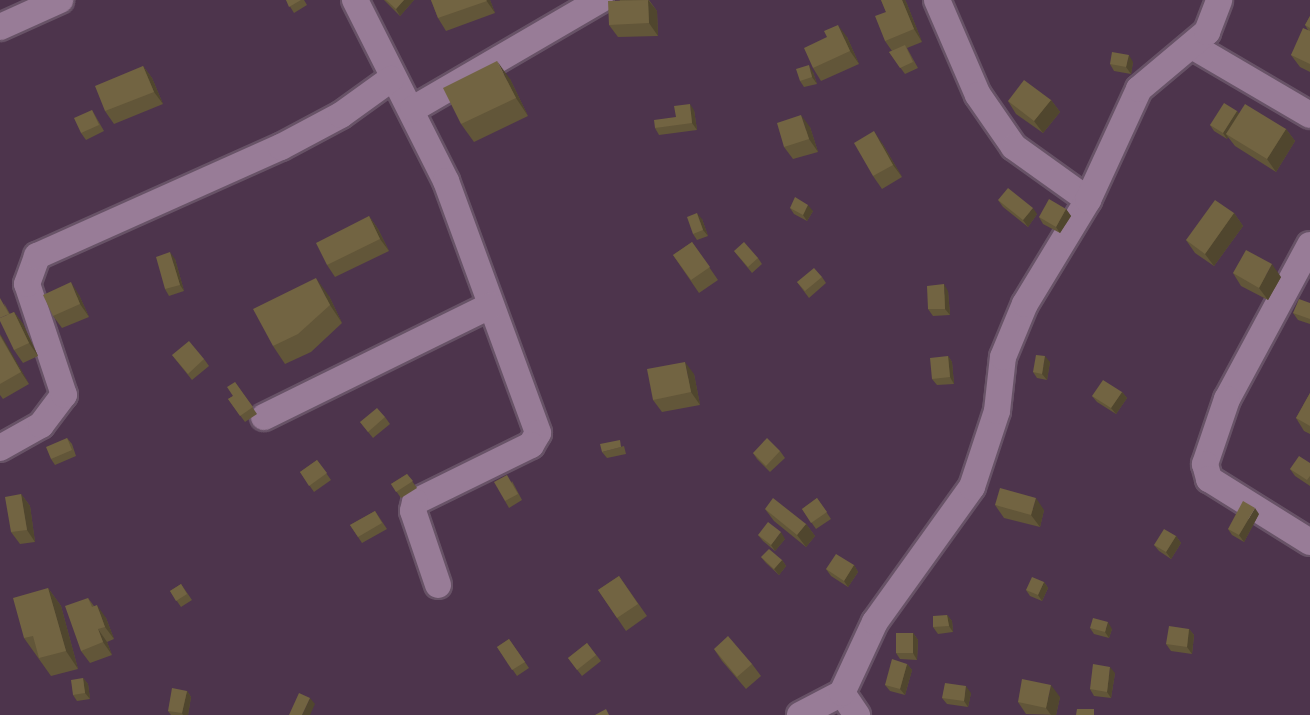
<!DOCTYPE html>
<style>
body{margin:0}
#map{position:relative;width:1310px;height:715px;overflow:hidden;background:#4d344c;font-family:Rubik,sans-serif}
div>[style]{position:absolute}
.roads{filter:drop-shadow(2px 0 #685367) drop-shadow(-2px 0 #685367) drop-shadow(0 2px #685367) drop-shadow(0 -2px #685367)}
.minor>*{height:26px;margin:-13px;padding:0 13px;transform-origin:13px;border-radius:13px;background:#987c97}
.wall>*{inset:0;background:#625639}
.shaded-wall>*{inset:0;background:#50462e}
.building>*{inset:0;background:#726442}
span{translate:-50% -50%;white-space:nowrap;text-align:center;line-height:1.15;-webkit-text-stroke:6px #422a41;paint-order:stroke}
</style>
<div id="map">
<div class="roads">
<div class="minor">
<i style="left:355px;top:0;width:203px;rotate:63.3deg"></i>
<i style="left:446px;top:181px;width:268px;rotate:69.9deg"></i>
<i style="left:538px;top:433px;width:14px;rotate:120deg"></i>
<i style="left:531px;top:445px;width:129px;rotate:153.8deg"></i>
<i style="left:415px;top:502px;width:9px;rotate:103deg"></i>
<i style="left:413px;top:511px;width:78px;rotate:71.3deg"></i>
<i style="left:937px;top:0;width:103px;rotate:66.7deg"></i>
<i style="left:978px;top:95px;width:63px;rotate:55.3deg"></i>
<i style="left:1014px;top:147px;width:91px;rotate:35.6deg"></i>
<i style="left:0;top:27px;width:66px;rotate:-24.2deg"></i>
<i style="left:1194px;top:47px;width:134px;rotate:30.4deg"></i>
<i style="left:413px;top:109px;width:216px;rotate:-30.2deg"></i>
<i style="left:1310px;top:245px;width:175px;rotate:118.3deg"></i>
<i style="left:1227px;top:399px;width:69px;rotate:108.7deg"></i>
<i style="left:1205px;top:464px;width:16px;rotate:75deg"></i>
<i style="left:1209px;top:479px;width:119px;rotate:32deg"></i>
<i style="left:264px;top:417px;width:252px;rotate:-26.2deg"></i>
<i style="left:0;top:448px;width:47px;rotate:-29.3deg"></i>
<i style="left:41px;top:425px;width:38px;rotate:-53deg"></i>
<i style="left:64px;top:395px;width:117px;rotate:-108.4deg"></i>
<i style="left:27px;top:284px;width:30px;rotate:-70deg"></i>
<i style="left:37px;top:256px;width:267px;rotate:-24.1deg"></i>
<i style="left:281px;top:147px;width:68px;rotate:-28.1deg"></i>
<i style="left:341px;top:115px;width:62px;rotate:-35.8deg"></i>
<i style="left:842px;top:693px;width:27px;rotate:56deg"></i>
<i style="left:800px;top:715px;width:47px;rotate:-27.6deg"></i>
<i style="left:842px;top:693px;width:78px;rotate:-65.1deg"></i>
<i style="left:875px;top:622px;width:166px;rotate:-54.3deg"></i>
<i style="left:972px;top:487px;width:80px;rotate:-71.8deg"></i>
<i style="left:997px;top:411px;width:54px;rotate:-83.7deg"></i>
<i style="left:1003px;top:357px;width:57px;rotate:-67.5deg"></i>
<i style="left:1025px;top:304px;width:122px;rotate:-58.8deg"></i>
<i style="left:1088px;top:200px;width:122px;rotate:-65.3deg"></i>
<i style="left:1139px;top:89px;width:89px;rotate:-40deg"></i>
<i style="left:1207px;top:32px;width:34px;rotate:-69deg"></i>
</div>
</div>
<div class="wall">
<i style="clip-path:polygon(286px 0,304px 0,307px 5px,294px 13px)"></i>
<i style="clip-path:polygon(384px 0,414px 0,400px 16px)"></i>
<i style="clip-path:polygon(431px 0,490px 0,495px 13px,446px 31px,438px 18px)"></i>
<i style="clip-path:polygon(620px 0,649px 0,657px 11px,658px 36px,618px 37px,609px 25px)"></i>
<i style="clip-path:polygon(881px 0,905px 0,907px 4px,922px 42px,907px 48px,918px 68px,905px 74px,889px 52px,892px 51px,885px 41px,886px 12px)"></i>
<i style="clip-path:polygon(1310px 16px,1310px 72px,1300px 67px,1291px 55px,1308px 30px,1305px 25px)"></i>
<i style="clip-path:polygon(847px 37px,859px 64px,821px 81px,813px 68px)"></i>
<i style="clip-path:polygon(1133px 62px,1131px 74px,1114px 71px,1110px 64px)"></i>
<i style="clip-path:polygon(143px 66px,152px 78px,163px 104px,114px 124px,105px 111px)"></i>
<i style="clip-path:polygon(813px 72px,817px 84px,804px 87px,800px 81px)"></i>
<i style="clip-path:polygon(510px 79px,528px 116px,474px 142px,461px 124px)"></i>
<i style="clip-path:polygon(1051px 100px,1060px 112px,1043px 133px,1016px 114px,1008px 101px)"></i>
<i style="clip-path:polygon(92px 110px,104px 131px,86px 140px,81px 133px)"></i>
<i style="clip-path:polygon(694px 110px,697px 130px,659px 135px,655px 128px,676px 117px)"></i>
<i style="clip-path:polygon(1237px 111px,1239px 114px,1286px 129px,1295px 141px,1276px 172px,1235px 146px,1228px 137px,1227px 139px,1214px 131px,1210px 125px)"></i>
<i style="clip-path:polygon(810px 127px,818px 152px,793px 159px,784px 147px)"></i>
<i style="clip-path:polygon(882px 143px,902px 177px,882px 189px,873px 176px)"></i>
<i style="clip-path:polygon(998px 200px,1037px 214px,1028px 227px,1003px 207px)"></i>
<i style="clip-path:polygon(790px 208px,813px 211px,807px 221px,794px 214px)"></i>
<i style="clip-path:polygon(1066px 209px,1071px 216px,1060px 233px,1043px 224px,1039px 217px)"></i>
<i style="clip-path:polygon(1234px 213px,1243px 226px,1214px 266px,1195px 253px,1186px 240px)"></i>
<i style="clip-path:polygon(369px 216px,378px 229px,389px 251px,335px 277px,327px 265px)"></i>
<i style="clip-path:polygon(702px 219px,708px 236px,697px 240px,693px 234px)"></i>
<i style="clip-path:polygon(692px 242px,718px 280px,699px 293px,673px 255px)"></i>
<i style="clip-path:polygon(734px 251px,758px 258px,762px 264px,752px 273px)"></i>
<i style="clip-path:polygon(175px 259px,184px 291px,169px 296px,165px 289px)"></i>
<i style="clip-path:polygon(1233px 273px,1281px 277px,1268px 300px,1241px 286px)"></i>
<i style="clip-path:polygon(822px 277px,826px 283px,809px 298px,797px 282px)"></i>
<i style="clip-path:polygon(948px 291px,950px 315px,933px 316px,928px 309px)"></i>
<i style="clip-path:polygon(79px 295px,89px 317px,62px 328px,53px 316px)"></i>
<i style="clip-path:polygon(329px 296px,342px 323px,311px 352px,285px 364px,273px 346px)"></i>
<i style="clip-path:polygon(4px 303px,10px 314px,14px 312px,23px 324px,38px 356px,23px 363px,14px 350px)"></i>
<i style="clip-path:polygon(1310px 303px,1310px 324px,1298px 320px,1293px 313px)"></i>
<i style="clip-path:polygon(0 334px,29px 384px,3px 399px,0 395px)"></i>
<i style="clip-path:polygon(172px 355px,204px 359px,209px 366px,192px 380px)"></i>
<i style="clip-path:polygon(948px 356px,952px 362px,954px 384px,937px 385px,932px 379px)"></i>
<i style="clip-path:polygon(1050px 362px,1047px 380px,1037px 378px,1033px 372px)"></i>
<i style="clip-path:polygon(694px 374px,700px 405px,662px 412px,653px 400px)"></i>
<i style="clip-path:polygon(235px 382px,257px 414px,245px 422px,228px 399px,233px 396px)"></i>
<i style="clip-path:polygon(1122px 392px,1127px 398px,1116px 414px,1097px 402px,1092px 396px)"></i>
<i style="clip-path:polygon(1310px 393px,1310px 434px,1304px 431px,1296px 418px)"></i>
<i style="clip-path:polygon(385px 417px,390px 424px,373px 438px,360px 422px)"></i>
<i style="clip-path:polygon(67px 438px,72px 444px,76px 456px,55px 465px,51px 459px)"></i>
<i style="clip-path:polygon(624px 446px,626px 454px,607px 458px,602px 452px)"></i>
<i style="clip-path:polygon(780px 451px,785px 458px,770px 472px,757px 459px,753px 453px)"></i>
<i style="clip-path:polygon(317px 460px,331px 480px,314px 492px,300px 472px)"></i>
<i style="clip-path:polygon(1310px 463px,1310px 486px,1295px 476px,1290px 469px)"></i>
<i style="clip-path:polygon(407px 474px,417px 488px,401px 498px,391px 484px)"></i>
<i style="clip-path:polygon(512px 481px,522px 500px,509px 508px,505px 501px)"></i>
<i style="clip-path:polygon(21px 494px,30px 506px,35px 542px,20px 544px,11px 532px)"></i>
<i style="clip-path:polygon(817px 498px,831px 519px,816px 529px,802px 509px)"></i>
<i style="clip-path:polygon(995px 505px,1044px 510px,1040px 527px,1004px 518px)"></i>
<i style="clip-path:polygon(765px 509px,806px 524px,815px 536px,806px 547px,774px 521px)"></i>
<i style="clip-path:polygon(375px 511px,387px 529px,362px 543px,350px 525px)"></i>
<i style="clip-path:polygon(1259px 514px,1244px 542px,1232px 535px,1228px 529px)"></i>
<i style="clip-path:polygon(758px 535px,785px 539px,775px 551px,763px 541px)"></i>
<i style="clip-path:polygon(1176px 536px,1181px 543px,1171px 559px,1159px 551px,1154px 545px)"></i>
<i style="clip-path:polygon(761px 557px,782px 560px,786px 566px,779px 575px,766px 563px)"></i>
<i style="clip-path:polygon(854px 565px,858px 572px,848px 587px,831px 576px,826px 569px)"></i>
<i style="clip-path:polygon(619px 576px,647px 616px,626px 631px,598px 590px)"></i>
<i style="clip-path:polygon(1044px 582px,1048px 588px,1042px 601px,1030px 596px,1026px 590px)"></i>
<i style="clip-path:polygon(181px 584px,192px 600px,181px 607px,170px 591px)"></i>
<i style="clip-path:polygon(48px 588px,61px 606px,78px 669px,51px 676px,24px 638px)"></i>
<i style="clip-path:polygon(88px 598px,94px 606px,106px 618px,114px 639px,107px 642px,112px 655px,90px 663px,81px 651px)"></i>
<i style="clip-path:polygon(947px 615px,952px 621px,953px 632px,938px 634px,933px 627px)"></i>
<i style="clip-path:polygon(1090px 628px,1112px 629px,1109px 638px,1094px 634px)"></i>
<i style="clip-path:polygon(1189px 629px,1194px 635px,1192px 654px,1171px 651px,1166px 644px)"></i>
<i style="clip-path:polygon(913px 633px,918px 640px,917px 660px,900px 659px,896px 653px)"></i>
<i style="clip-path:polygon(509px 639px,529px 668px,517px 676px,497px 647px)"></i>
<i style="clip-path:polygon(587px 643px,601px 661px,582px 676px,568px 658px)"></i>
<i style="clip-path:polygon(714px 649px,752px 664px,761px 676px,746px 689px,722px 661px)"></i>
<i style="clip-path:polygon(907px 664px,912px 670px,905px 695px,890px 691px,885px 685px)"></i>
<i style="clip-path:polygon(1115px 673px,1111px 698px,1094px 696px,1090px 689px)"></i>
<i style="clip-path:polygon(83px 678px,88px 684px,90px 699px,77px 701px,73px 695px)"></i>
<i style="clip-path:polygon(187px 691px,191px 697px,188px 715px,171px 715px,168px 711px)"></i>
<i style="clip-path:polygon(971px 693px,968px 707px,947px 704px,942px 698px)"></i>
<i style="clip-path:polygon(1060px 697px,1056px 715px,1026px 714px,1018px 702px)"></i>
</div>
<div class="shaded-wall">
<i style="clip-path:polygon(404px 0,414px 0,400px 16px,396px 9px)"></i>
<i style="clip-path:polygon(486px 0,490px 0,495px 13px)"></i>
<i style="clip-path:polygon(648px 0,657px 11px,658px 36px,649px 23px)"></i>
<i style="clip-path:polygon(902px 0,905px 0,907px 4px,922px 42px,914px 29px)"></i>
<i style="clip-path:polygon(838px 25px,847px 37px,859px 64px,850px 51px)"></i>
<i style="clip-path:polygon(1129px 55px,1133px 62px,1131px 74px,1126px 67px)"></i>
<i style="clip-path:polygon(497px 61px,510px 79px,528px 116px,516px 98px)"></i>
<i style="clip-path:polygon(809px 65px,813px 72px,817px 84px,812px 77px)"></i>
<i style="clip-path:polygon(143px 66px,152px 78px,163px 104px,154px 92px)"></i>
<i style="clip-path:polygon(1051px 100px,1060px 112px,1043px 133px,1034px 121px)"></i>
<i style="clip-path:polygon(690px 104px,694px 110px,697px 130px,692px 123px)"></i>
<i style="clip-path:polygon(1237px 111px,1241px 117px,1226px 134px,1228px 137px,1227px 139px,1223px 133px)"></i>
<i style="clip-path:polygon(801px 115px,810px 127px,818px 152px,809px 139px)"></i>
<i style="clip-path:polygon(1286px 129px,1295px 141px,1276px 172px,1267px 159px)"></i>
<i style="clip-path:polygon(874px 131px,882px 143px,902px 177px,893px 165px)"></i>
<i style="clip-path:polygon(808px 205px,813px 211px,807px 221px,803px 215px)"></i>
<i style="clip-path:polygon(1033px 208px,1037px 214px,1028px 227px,1023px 220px)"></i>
<i style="clip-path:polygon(1066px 209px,1071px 216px,1060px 233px,1056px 227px)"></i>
<i style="clip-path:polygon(697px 213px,702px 219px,708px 236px,703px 230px)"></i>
<i style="clip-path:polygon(1234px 213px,1243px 226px,1214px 266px,1205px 254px)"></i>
<i style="clip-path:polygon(369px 216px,378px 229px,389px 251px,380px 239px)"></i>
<i style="clip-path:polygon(170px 252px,175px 259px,184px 291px,180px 285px)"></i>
<i style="clip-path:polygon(1272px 264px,1281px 277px,1268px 300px,1259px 288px)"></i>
<i style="clip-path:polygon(316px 278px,329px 296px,342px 323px,330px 305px)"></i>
<i style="clip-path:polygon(71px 282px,79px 295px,89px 317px,80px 304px)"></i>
<i style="clip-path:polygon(944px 284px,948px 291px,950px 315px,945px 309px)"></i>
<i style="clip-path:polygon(14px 312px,23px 324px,38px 356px,29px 343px)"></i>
<i style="clip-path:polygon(0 334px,3px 338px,29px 384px,21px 372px)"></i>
<i style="clip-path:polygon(948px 356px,952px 362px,954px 384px,950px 377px)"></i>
<i style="clip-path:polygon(1045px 356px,1050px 362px,1047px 380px,1042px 374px)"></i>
<i style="clip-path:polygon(685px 362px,694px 374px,700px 405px,691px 392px)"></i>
<i style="clip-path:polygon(1122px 392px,1127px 398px,1116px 414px,1111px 408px)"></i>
<i style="clip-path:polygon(21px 494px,30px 506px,35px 542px,27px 530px)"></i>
<i style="clip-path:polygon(1036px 498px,1044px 510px,1040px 527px,1031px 515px)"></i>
<i style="clip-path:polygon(1255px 508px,1259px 514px,1244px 542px,1239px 535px)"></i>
<i style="clip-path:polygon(806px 524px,815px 536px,806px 547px,797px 535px)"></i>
<i style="clip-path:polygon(781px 532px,785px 539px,775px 551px,771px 545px)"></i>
<i style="clip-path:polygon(1176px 536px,1181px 543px,1171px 559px,1166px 552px)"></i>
<i style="clip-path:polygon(782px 560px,786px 566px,779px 575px,774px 569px)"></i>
<i style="clip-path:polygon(854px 565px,858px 572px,848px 587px,844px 581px)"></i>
<i style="clip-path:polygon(1044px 582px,1048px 588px,1042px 601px,1038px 595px)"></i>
<i style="clip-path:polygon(48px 588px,61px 606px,78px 669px,66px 651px)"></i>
<i style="clip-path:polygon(97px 605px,106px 618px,114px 639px,105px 627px)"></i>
<i style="clip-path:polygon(947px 615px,952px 621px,953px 632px,949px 626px)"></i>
<i style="clip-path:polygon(1108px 622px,1112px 629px,1109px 638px,1105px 632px)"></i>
<i style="clip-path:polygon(98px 629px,107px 642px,112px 655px,103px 642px)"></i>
<i style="clip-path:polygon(1189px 629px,1194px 635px,1192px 654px,1187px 647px)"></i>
<i style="clip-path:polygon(913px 633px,918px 640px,917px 660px,913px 653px)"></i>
<i style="clip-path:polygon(907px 664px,912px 670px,905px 695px,900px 689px)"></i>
<i style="clip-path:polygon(1110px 667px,1115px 673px,1111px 698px,1107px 692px)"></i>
<i style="clip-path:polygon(83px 678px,88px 684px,90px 699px,85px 693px)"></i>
<i style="clip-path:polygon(1051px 685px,1060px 697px,1056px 715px,1051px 715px,1046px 708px)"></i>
<i style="clip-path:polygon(966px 686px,971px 693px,968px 707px,964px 701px)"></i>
<i style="clip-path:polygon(187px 691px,191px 697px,188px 715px,183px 715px,182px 713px)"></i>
<i style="clip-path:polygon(310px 698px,315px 704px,310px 715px,302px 715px)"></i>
</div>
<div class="building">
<i style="clip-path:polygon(286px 0,301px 0,289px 7px)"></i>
<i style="clip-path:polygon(386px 0,404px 0,396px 9px)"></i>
<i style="clip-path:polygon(431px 0,486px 0,487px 1px,438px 18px)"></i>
<i style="clip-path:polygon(648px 0,649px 23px,609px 25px,608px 1px)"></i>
<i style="clip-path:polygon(881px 0,902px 0,914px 29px,885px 41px,875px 16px,886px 12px)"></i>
<i style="clip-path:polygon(1310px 16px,1310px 28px,1305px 25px)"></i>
<i style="clip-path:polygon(838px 25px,850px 51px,813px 68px,804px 48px,827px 37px,824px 31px)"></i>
<i style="clip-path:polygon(1303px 28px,1310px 31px,1310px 64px,1291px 55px)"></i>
<i style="clip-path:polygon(905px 45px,913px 62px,900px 68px,889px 52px)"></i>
<i style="clip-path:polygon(1112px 52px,1129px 55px,1126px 67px,1110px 64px)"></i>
<i style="clip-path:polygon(497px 61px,516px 98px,461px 124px,443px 88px)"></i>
<i style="clip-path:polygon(809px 65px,812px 77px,800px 81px,796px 69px)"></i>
<i style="clip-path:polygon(143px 66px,154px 92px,105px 111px,95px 86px)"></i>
<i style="clip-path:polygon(1024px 80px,1051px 100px,1034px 121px,1008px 101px)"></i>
<i style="clip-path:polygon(1224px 103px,1237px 111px,1223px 133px,1210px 125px)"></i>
<i style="clip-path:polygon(690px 104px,692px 123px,655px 128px,654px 120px,676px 117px,674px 106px)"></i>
<i style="clip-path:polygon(1245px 104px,1286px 129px,1267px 159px,1226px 134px)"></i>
<i style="clip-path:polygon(92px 110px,99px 125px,81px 133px,74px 118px)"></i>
<i style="clip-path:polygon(801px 115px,809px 139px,784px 147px,777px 123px)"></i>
<i style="clip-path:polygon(874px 131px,893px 165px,873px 176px,854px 143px)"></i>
<i style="clip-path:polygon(1008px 188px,1033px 208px,1023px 220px,998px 200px)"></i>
<i style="clip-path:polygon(795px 197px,808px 205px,803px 215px,790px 208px)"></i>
<i style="clip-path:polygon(1049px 199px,1066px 209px,1056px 227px,1039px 217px)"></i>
<i style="clip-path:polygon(1215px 200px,1234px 213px,1205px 254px,1186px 240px)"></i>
<i style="clip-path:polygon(697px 213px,703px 230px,693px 234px,687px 217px)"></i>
<i style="clip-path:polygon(369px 216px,380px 239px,327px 265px,316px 243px)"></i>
<i style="clip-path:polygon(692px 242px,710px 267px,691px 280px,673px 255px)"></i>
<i style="clip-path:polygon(744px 242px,758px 258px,748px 267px,734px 251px)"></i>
<i style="clip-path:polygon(1246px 250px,1272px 264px,1259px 288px,1233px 273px)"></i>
<i style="clip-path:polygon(170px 252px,180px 285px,165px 289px,156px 257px)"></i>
<i style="clip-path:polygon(814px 268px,822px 277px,805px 291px,797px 282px)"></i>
<i style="clip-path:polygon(316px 278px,330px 305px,298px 334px,273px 346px,253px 309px)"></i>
<i style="clip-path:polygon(71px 282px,80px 304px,53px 316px,43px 295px)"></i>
<i style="clip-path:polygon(944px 284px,945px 309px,928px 309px,927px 286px)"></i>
<i style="clip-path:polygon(0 298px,9px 314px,0 318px)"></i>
<i style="clip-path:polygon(1299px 299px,1310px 303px,1310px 319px,1293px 313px)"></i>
<i style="clip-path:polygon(14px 312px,29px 343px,14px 350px,0 321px,0 318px)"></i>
<i style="clip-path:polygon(0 336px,21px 372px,0 384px)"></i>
<i style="clip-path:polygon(189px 341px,204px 359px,188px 374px,172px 355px)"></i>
<i style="clip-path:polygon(1036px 355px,1045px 356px,1042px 374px,1033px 372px)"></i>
<i style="clip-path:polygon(948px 356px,950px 377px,932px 379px,930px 358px)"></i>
<i style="clip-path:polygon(685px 362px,691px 392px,653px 400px,647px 369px)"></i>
<i style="clip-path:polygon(1103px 380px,1122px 392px,1111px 408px,1092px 396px)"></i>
<i style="clip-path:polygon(235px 382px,253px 407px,240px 416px,228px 399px,233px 396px,227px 387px)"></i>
<i style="clip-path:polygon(1310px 393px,1310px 426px,1296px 418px)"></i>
<i style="clip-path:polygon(377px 408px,385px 417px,368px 432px,360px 422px)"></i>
<i style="clip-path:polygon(67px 438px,72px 450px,51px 459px,46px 447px)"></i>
<i style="clip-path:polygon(767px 438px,780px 451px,766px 466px,753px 453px)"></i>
<i style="clip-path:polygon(620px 440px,621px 447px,602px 452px,600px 444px)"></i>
<i style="clip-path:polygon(1299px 456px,1310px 463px,1310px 476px,1307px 480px,1290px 469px)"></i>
<i style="clip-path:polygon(317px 460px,327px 473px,309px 486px,300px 472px)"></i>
<i style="clip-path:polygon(407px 474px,413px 481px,396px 492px,391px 484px)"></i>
<i style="clip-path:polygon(507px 475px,518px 494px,505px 501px,494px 482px)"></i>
<i style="clip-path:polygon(1000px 488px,1036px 498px,1031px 515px,995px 505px)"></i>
<i style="clip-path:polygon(21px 494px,27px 530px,11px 532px,5px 497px)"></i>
<i style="clip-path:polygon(773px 498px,806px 524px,797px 535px,765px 509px)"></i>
<i style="clip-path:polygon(817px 498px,827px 512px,811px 523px,802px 509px)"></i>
<i style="clip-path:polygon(1243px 501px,1255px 508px,1239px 535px,1228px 529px)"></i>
<i style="clip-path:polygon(375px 511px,382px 523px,358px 537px,350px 525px)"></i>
<i style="clip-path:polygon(768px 522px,781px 532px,771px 545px,758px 535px)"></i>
<i style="clip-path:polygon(1164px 529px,1176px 536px,1166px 552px,1154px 545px)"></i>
<i style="clip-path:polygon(769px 549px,782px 560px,774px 569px,761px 557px)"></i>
<i style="clip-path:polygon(836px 554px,854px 565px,844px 581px,826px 569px)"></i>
<i style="clip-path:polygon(619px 576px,638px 604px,617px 618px,598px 590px)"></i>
<i style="clip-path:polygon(1032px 577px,1044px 582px,1038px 595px,1026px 590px)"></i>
<i style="clip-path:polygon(181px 584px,187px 594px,176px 601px,170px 591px)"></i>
<i style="clip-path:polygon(48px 588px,66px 651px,39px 658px,33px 636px,24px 638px,13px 598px)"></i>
<i style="clip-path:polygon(88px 598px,92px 607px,97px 605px,105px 627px,98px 629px,103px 642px,81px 651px,65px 606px)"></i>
<i style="clip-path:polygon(947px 615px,949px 626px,933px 627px,933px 616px)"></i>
<i style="clip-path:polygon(1093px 618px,1108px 622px,1105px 632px,1090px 628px)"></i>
<i style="clip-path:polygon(1169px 626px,1189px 629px,1187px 647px,1166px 644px)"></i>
<i style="clip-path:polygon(896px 633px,913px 633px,913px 653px,896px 653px)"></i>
<i style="clip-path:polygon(728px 636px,752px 664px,737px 677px,714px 649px)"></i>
<i style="clip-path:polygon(509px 639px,525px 662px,512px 670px,497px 647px)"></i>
<i style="clip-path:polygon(587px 643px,596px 655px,577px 670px,568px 658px)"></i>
<i style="clip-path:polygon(892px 659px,907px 664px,900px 689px,885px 685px)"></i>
<i style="clip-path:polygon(1093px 664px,1110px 667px,1107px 692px,1090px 689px)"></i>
<i style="clip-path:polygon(83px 678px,85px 693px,73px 695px,71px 680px)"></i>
<i style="clip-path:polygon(1022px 679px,1051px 685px,1046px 708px,1018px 702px)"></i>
<i style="clip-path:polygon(945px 683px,966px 686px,964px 701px,942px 698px)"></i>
<i style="clip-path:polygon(172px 688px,187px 691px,182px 713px,168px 711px)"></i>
<i style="clip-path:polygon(299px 693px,310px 698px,302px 715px,289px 715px)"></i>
<i style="clip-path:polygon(606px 709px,609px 715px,595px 715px)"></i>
<i style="clip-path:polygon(1077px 709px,1094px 709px,1094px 715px,1076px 715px)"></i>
</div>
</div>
